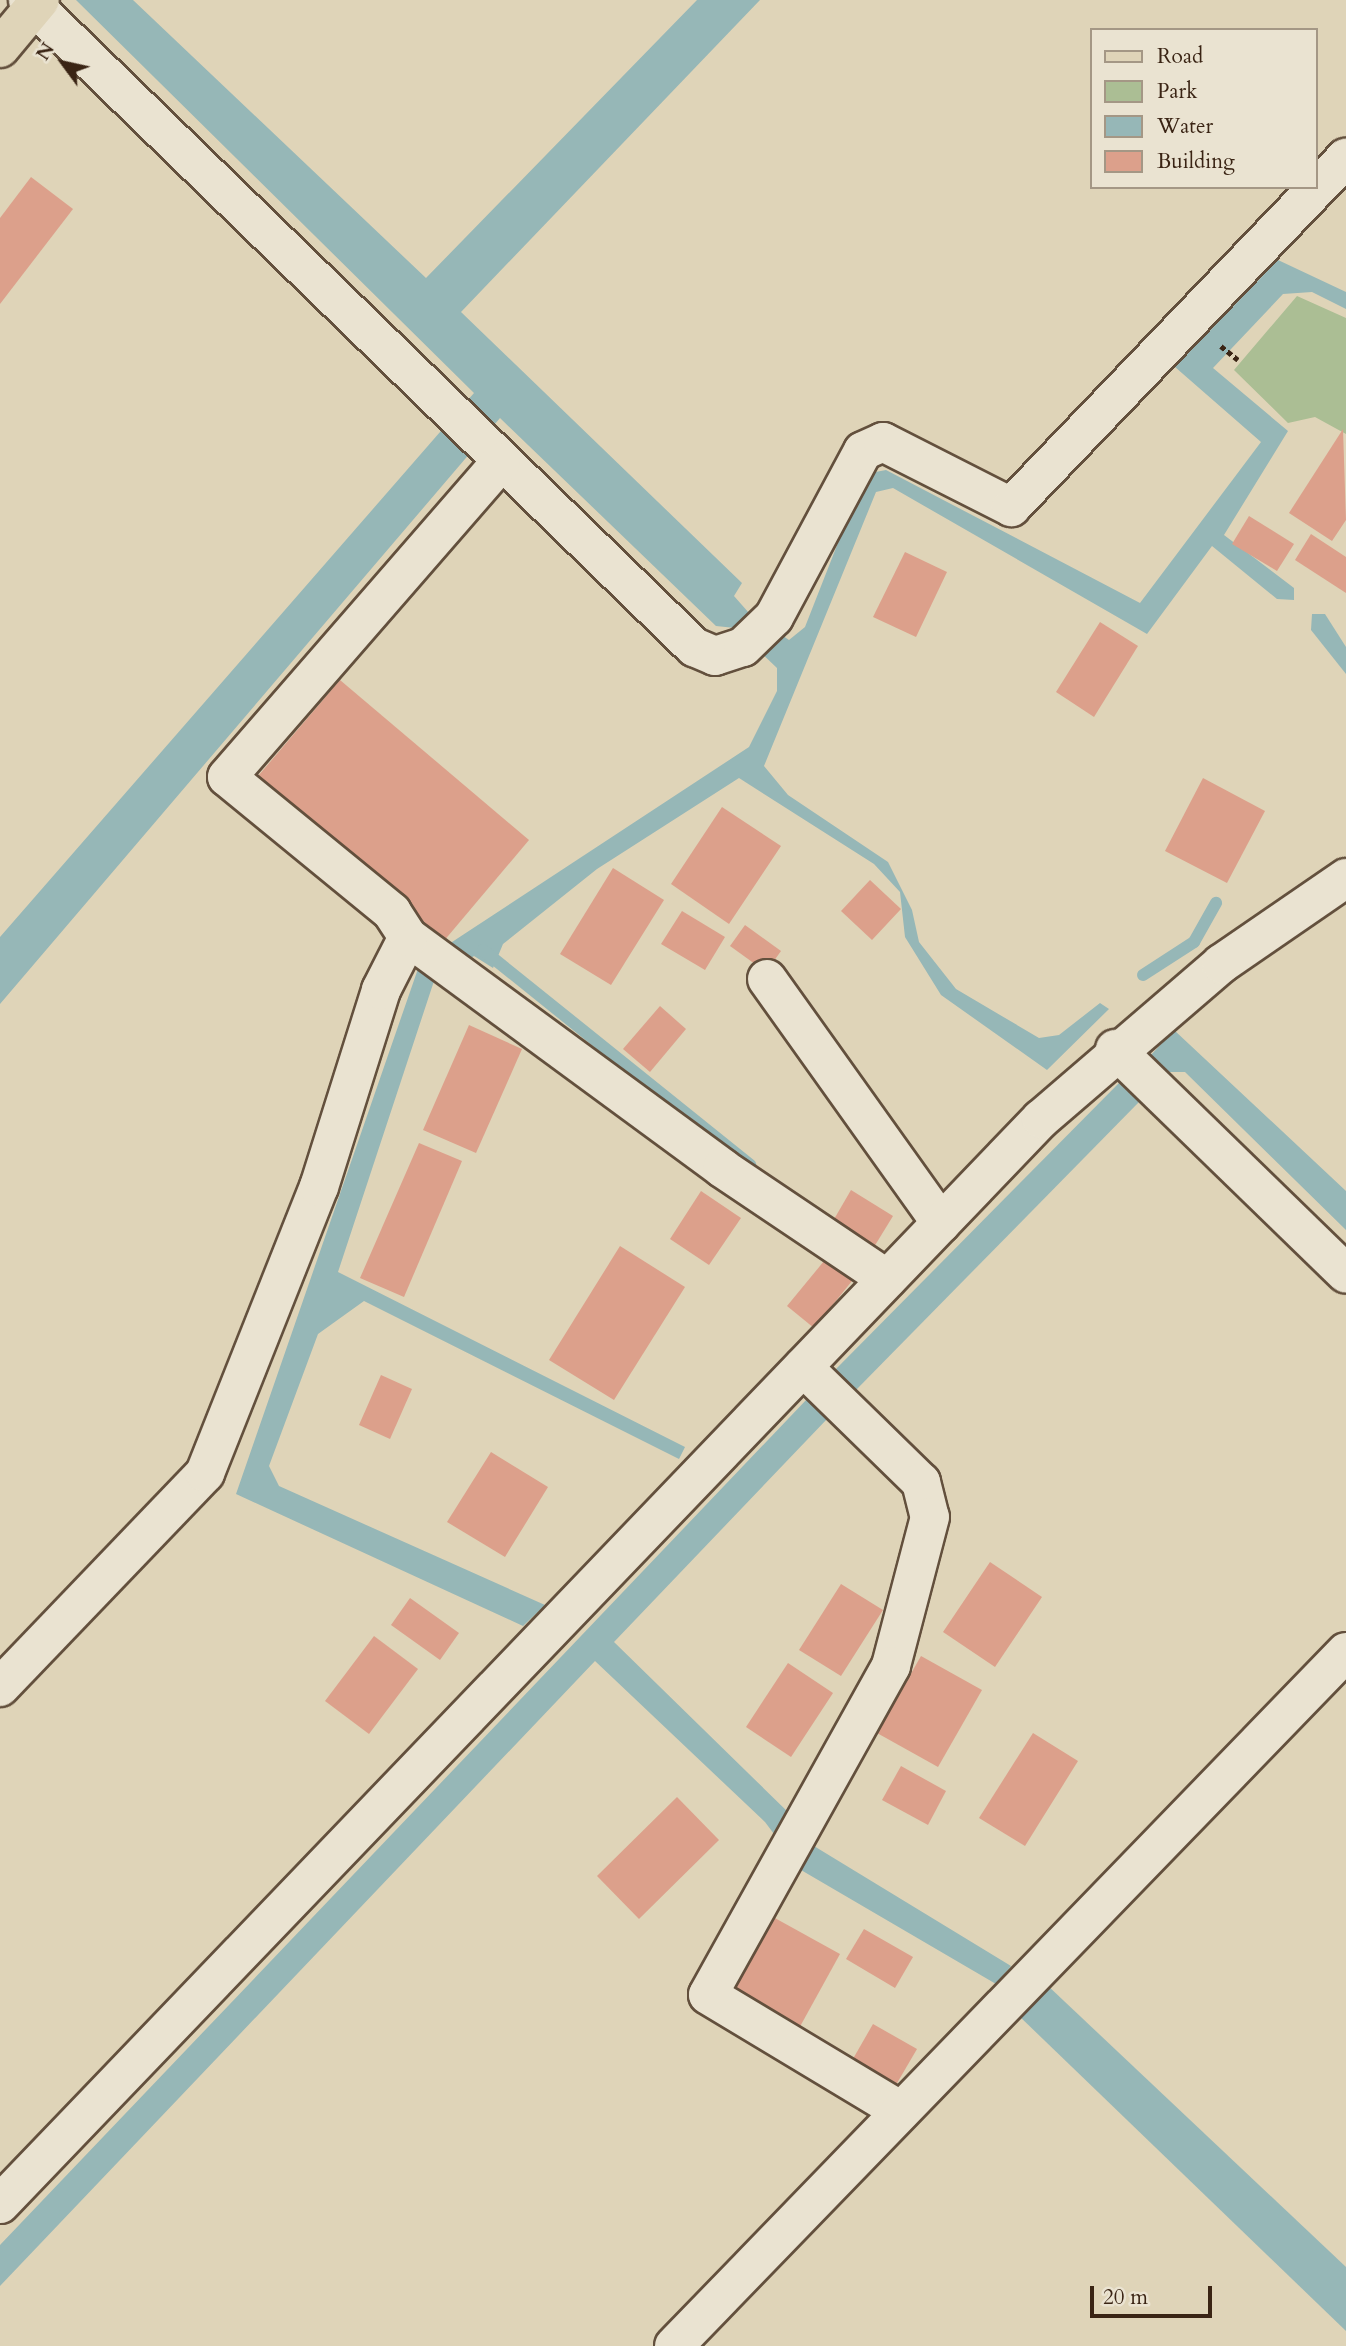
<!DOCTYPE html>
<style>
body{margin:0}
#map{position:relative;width:1346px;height:2346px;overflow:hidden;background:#dfd4b8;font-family:Cardo,serif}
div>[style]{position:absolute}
.green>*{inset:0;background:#abbe94}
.water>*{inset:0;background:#96b7b7}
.stream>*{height:12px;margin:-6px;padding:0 6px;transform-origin:6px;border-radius:6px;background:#96b7b7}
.building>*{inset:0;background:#dca08b}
.path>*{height:4.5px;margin-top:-2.25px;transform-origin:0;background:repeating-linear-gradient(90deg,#3a2414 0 5px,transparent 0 8.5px)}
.roads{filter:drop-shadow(2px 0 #63503d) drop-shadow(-2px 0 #63503d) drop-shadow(0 2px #63503d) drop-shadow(0 -2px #63503d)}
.minor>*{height:38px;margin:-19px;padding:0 19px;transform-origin:19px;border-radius:19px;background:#eae3d1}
.primary>*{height:38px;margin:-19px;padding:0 19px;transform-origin:19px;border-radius:19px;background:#dfd4b8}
span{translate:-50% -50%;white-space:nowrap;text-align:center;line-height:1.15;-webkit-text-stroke:5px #eae3d1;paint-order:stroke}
.legend{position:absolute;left:1090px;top:28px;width:228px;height:161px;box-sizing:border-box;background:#eae3d1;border:2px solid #a49785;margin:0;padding:9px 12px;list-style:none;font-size:21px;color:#3a2414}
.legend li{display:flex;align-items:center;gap:14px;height:35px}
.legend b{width:35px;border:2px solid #a49785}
.north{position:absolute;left:28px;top:28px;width:70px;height:70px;-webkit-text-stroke:5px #eae3d1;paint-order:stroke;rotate:303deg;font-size:19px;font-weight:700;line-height:28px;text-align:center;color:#3a2414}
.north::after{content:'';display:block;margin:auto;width:24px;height:32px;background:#3a2414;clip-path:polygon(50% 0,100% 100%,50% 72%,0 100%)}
.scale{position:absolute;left:1090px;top:2286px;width:122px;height:32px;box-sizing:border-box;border:4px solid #3a2414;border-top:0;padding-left:9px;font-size:21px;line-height:24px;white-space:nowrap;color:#3a2414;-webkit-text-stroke:5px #eae3d1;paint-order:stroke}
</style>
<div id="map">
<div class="green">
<i style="clip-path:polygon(1297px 296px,1346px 318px,1346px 434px,1315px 417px,1288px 423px,1234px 370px)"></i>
</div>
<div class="water">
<i style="clip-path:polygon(76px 0,133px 0,426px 278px,697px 0,760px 0,461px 312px,742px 583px,734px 596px,749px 613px,789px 640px,805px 627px,865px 474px,886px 470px,1140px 603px,1261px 442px,1175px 367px,1278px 260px,1346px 292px,1346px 309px,1312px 292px,1283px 294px,1213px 368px,1288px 431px,1224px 535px,1294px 588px,1294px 600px,1277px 599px,1212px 546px,1147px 634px,893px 488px,876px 492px,764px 766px,788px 795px,888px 862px,912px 910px,919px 942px,956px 989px,1039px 1038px,1059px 1035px,1100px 1003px,1109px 1009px,1047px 1070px,941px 995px,905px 937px,900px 892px,874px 864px,739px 778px,597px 869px,503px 944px,493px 968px,474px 956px,434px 981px,338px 1272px,685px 1447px,679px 1459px,364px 1301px,318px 1334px,269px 1466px,279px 1486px,545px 1605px,523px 1626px,236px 1494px,420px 963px,749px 747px,777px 691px,777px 668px,735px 628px,716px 626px,500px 418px,0 1004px,0 937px,474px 393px)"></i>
<i style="clip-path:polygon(1312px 614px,1325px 614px,1346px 647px,1346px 674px,1311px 630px)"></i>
<i style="clip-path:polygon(1174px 1030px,1346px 1191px,1346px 1230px,1185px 1072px,1166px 1072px,1151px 1055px)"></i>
<i style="clip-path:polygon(1119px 1083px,1139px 1102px,855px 1391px,834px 1371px)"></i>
<i style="clip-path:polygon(808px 1398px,828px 1418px,614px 1642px,791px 1815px,809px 1843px,1011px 1966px,996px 1984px,801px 1870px,765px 1822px,595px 1661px,0 2286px,0 2245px)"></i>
<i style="clip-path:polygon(1046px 1984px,1346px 2267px,1346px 2331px,1017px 2014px)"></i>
</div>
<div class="stream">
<i style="left:483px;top:950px;width:343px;rotate:38.8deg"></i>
<i style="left:1143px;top:975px;width:61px;rotate:-32.9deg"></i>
<i style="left:1194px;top:942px;width:45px;rotate:-60.6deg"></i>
</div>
<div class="building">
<i style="clip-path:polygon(31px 177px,73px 209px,0 304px,0 218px)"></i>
<i style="clip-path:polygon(1343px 429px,1346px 520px,1332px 541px,1289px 513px)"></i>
<i style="clip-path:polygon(1249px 516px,1294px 544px,1277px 571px,1232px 544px)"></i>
<i style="clip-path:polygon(1311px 534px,1346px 557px,1346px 593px,1295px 560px)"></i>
<i style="clip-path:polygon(905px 552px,947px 572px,916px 637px,873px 617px)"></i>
<i style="clip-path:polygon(1100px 622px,1138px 646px,1094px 717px,1056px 692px)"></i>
<i style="clip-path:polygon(340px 680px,529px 840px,443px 942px,253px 782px)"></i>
<i style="clip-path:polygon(1203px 778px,1265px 811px,1227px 883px,1165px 851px)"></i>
<i style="clip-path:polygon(722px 807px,781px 846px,729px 924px,671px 884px)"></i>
<i style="clip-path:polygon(613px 868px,664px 900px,611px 985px,560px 954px)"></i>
<i style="clip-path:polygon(870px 880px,901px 909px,872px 940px,841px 911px)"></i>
<i style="clip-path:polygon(682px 911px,725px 937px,705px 970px,661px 944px)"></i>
<i style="clip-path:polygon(745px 925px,781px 951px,766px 972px,730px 946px)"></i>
<i style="clip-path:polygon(660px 1006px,686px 1029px,650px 1072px,623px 1049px)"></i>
<i style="clip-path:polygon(469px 1025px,522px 1049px,476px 1153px,423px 1130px)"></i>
<i style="clip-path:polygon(419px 1143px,462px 1161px,404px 1297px,360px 1278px)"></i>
<i style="clip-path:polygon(851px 1190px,893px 1216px,874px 1247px,833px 1221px)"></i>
<i style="clip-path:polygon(701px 1191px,741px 1218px,709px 1265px,670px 1239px)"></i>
<i style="clip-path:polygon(620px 1246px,685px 1287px,614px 1400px,549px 1360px)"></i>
<i style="clip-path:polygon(829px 1255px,856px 1276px,814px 1328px,787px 1306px)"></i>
<i style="clip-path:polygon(381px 1375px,412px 1389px,390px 1439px,359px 1425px)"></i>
<i style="clip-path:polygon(491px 1452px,548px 1487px,505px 1557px,447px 1522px)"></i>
<i style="clip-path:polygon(990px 1562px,1042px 1597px,995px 1667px,943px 1632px)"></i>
<i style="clip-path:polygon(841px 1584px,883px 1610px,841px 1676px,799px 1650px)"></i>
<i style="clip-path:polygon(410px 1598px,459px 1633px,440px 1660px,391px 1625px)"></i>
<i style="clip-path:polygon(374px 1636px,418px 1669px,369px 1734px,325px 1701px)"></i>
<i style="clip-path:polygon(921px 1656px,982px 1690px,938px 1767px,877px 1733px)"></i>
<i style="clip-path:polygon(788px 1663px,833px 1693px,791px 1757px,746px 1727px)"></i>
<i style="clip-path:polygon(1033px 1733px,1078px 1761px,1025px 1846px,979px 1818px)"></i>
<i style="clip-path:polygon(901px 1766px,946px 1791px,928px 1825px,882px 1800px)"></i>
<i style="clip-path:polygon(677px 1797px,719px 1840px,639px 1919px,597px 1876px)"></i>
<i style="clip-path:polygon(773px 1917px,840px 1954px,797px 2032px,730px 1995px)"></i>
<i style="clip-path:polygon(864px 1929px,913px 1957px,895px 1988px,846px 1959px)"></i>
<i style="clip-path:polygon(873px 2024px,917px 2049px,893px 2090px,850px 2064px)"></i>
</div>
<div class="path">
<i style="left:1221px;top:346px;width:22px;rotate:39deg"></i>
</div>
<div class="roads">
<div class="minor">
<i style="left:28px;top:0;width:929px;rotate:44.17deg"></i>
<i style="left:694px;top:647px;width:23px;rotate:23deg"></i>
<i style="left:715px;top:656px;width:29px;rotate:-18deg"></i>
<i style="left:743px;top:647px;width:43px;rotate:-44.1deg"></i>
<i style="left:774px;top:617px;width:188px;rotate:-61.8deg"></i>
<i style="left:863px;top:451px;width:22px;rotate:-24deg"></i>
<i style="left:883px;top:442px;width:144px;rotate:26.9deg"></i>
<i style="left:1011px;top:507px;width:484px;rotate:-46.2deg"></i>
<i style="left:408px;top:937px;width:390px;rotate:36.3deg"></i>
<i style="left:722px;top:1168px;width:199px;rotate:33.9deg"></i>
<i style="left:767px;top:979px;width:300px;rotate:54.5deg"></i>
<i style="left:1115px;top:1049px;width:322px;rotate:44.2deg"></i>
<i style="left:803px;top:1367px;width:165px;rotate:44.3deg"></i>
<i style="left:921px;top:1482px;width:36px;rotate:76deg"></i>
<i style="left:930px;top:1517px;width:154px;rotate:104.7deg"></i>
<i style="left:891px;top:1666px;width:376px;rotate:119.1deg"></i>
<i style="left:708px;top:1995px;width:225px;rotate:31deg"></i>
<i style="left:0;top:1687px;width:296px;rotate:-46.2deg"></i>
<i style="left:205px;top:1473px;width:308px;rotate:-68.3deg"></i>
<i style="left:319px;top:1187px;width:207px;rotate:-72.5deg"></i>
<i style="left:381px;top:990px;width:59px;rotate:-63deg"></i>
<i style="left:408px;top:937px;width:30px;rotate:-123deg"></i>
<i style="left:392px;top:912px;width:213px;rotate:-140.7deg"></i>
<i style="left:227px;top:777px;width:417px;rotate:-49deg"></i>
<i style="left:0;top:2204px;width:1504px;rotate:-46.19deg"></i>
<i style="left:1041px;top:1119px;width:238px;rotate:-40.7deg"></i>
<i style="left:1221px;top:964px;width:152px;rotate:-34.5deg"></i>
<i style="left:674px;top:2346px;width:966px;rotate:-45.92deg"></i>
</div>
<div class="primary">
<i style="left:0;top:48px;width:62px;rotate:-50.2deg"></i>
</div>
</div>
<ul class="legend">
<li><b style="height:9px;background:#dfd4b8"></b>Road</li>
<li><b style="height:19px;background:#abbe94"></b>Park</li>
<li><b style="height:19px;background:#96b7b7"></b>Water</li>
<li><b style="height:19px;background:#dca08b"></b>Building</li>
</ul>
<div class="north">N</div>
<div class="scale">20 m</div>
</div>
